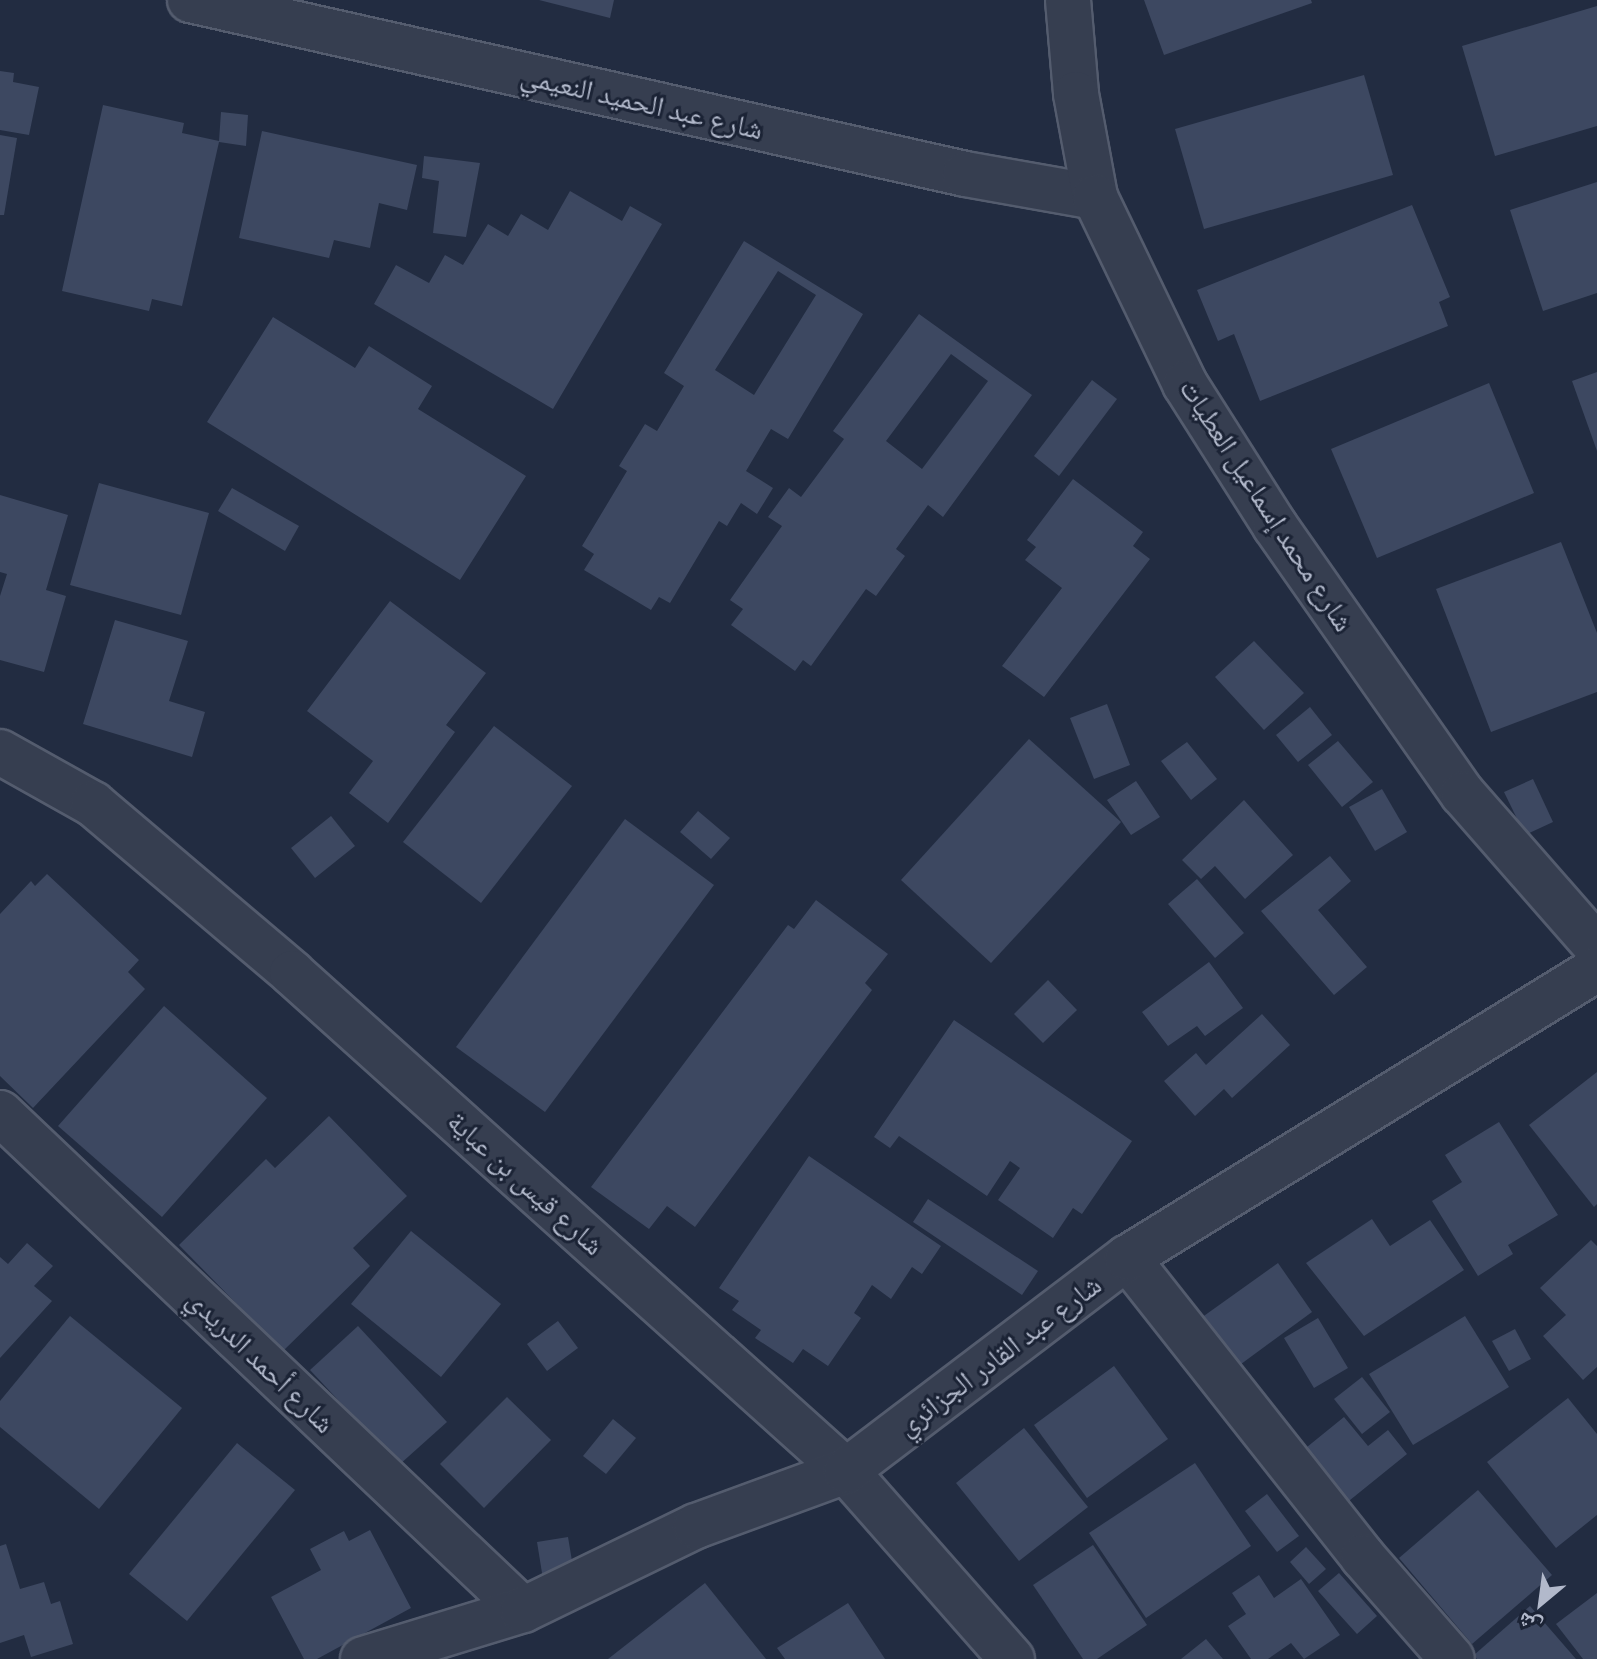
<!DOCTYPE html>
<meta charset="utf-8">
<style>
body{margin:0}
#map{position:relative;width:1597px;height:1659px;overflow:hidden;background:#222c41;font-family:Ubuntu,"Noto Naskh Arabic",sans-serif}
div>[style]{position:absolute}
.building>*{inset:0;background:#3d4861}
.roads{filter:drop-shadow(2px 0 #545c6e) drop-shadow(-2px 0 #545c6e) drop-shadow(0 2px #545c6e) drop-shadow(0 -2px #545c6e)}
.minor>*{height:44px;margin:-22px;padding:0 22px;transform-origin:22px;border-radius:22px;background:#363e50}
span{translate:-50% -50%;white-space:nowrap;text-align:center;line-height:1.15;-webkit-text-stroke:6px #1b2335;paint-order:stroke}
.street-label{font-size:28px;color:#b2b9cb}
.north{position:absolute;left:1501px;top:1563px;width:80px;height:80px;-webkit-text-stroke:6px #1b2335;paint-order:stroke;rotate:209deg;font-size:22px;font-weight:700;line-height:32px;text-align:center;color:#b2b9cb}
.north::after{content:'';display:block;margin:auto;width:28px;height:36px;background:#b2b9cb;clip-path:polygon(50% 0,100% 100%,50% 72%,0 100%)}
</style>
<div id="map">
<div class="building">
<i style="clip-path:polygon(539px 0,614px 0,610px 18px)"></i>
<i style="clip-path:polygon(1144px 0,1311px 0,1312px 3px,1164px 55px)"></i>
<i style="clip-path:polygon(1597px 6px,1597px 126px,1495px 156px,1462px 46px)"></i>
<i style="clip-path:polygon(0 71px,14px 73px,13px 82px,39px 87px,29px 135px,0 130px)"></i>
<i style="clip-path:polygon(1364px 75px,1393px 175px,1204px 229px,1175px 129px)"></i>
<i style="clip-path:polygon(103px 105px,184px 123px,182px 133px,219px 141px,221px 112px,248px 115px,246px 146px,219px 142px,182px 306px,152px 299px,149px 311px,62px 291px)"></i>
<i style="clip-path:polygon(262px 131px,417px 165px,407px 210px,379px 203px,370px 248px,334px 240px,329px 258px,239px 238px)"></i>
<i style="clip-path:polygon(0 135px,17px 138px,4px 215px,0 215px)"></i>
<i style="clip-path:polygon(424px 156px,480px 163px,466px 237px,433px 233px,439px 181px,422px 178px)"></i>
<i style="clip-path:polygon(1597px 182px,1597px 293px,1543px 311px,1510px 210px)"></i>
<i style="clip-path:polygon(570px 191px,622px 221px,630px 206px,662px 224px,553px 409px,374px 304px,396px 265px,429px 283px,445px 255px,463px 265px,488px 224px,508px 236px,521px 214px,548px 230px)"></i>
<i style="clip-path:polygon(1412px 205px,1450px 297px,1439px 302px,1448px 326px,1260px 401px,1234px 334px,1218px 341px,1197px 290px)"></i>
<i style="clip-path:polygon(evenodd,744px 241px,863px 314px,788px 439px,771px 429px,746px 471px,773px 488px,757px 514px,741px 503px,727px 526px,719px 521px,670px 603px,659px 597px,651px 610px,584px 570px,594px 554px,582px 546px,627px 471px,619px 466px,645px 424px,657px 431px,684px 386px,664px 373px,744px 241px,778px 271px,816px 295px,754px 395px,715px 370px,778px 271px)"></i>
<i style="clip-path:polygon(evenodd,919px 314px,1032px 395px,943px 517px,928px 505px,896px 549px,905px 556px,876px 596px,866px 589px,811px 666px,803px 660px,795px 671px,731px 625px,743px 609px,730px 600px,782px 526px,768px 517px,789px 488px,801px 497px,844px 439px,833px 431px,919px 314px,951px 354px,988px 381px,922px 469px,886px 441px,951px 354px)"></i>
<i style="clip-path:polygon(273px 317px,355px 368px,369px 346px,432px 386px,418px 409px,526px 476px,460px 580px,207px 422px)"></i>
<i style="clip-path:polygon(1597px 372px,1597px 451px,1572px 381px)"></i>
<i style="clip-path:polygon(1092px 380px,1117px 399px,1059px 476px,1034px 456px)"></i>
<i style="clip-path:polygon(1489px 383px,1534px 493px,1377px 558px,1331px 449px)"></i>
<i style="clip-path:polygon(1073px 479px,1143px 532px,1133px 546px,1150px 559px,1044px 697px,1002px 666px,1062px 588px,1025px 560px,1036px 547px,1027px 540px)"></i>
<i style="clip-path:polygon(99px 483px,209px 513px,181px 615px,70px 585px)"></i>
<i style="clip-path:polygon(232px 488px,299px 526px,285px 551px,218px 511px)"></i>
<i style="clip-path:polygon(0 495px,68px 515px,46px 590px,66px 596px,44px 672px,0 660px,0 596px,7px 574px,0 572px)"></i>
<i style="clip-path:polygon(1561px 542px,1597px 633px,1597px 692px,1491px 732px,1436px 589px)"></i>
<i style="clip-path:polygon(390px 601px,486px 673px,446px 725px,455px 732px,388px 823px,349px 793px,373px 761px,307px 711px)"></i>
<i style="clip-path:polygon(115px 620px,188px 641px,169px 701px,205px 712px,192px 757px,83px 724px)"></i>
<i style="clip-path:polygon(1254px 641px,1304px 693px,1264px 730px,1215px 677px)"></i>
<i style="clip-path:polygon(1107px 704px,1130px 765px,1094px 779px,1070px 718px)"></i>
<i style="clip-path:polygon(1310px 707px,1332px 735px,1298px 762px,1276px 735px)"></i>
<i style="clip-path:polygon(494px 726px,572px 786px,481px 903px,403px 842px)"></i>
<i style="clip-path:polygon(1029px 739px,1121px 822px,991px 963px,901px 880px)"></i>
<i style="clip-path:polygon(1338px 741px,1373px 782px,1342px 807px,1308px 765px)"></i>
<i style="clip-path:polygon(1187px 742px,1217px 779px,1191px 800px,1161px 761px)"></i>
<i style="clip-path:polygon(1533px 779px,1553px 822px,1525px 835px,1504px 792px)"></i>
<i style="clip-path:polygon(1136px 781px,1160px 817px,1131px 835px,1107px 800px)"></i>
<i style="clip-path:polygon(1382px 789px,1407px 832px,1375px 851px,1349px 807px)"></i>
<i style="clip-path:polygon(1244px 800px,1293px 855px,1245px 899px,1215px 866px,1201px 879px,1182px 860px)"></i>
<i style="clip-path:polygon(698px 811px,730px 838px,711px 859px,680px 832px)"></i>
<i style="clip-path:polygon(331px 816px,355px 846px,315px 878px,291px 848px)"></i>
<i style="clip-path:polygon(625px 819px,714px 885px,545px 1112px,456px 1047px)"></i>
<i style="clip-path:polygon(1330px 856px,1351px 881px,1318px 910px,1367px 967px,1334px 995px,1261px 911px)"></i>
<i style="clip-path:polygon(47px 874px,139px 960px,128px 972px,145px 989px,33px 1108px,0 1076px,0 914px,31px 881px,35px 886px)"></i>
<i style="clip-path:polygon(1197px 879px,1244px 933px,1215px 958px,1168px 904px)"></i>
<i style="clip-path:polygon(816px 900px,888px 954px,865px 983px,872px 990px,695px 1227px,667px 1206px,649px 1229px,591px 1187px,788px 925px,794px 929px)"></i>
<i style="clip-path:polygon(1209px 962px,1243px 1008px,1205px 1036px,1197px 1026px,1168px 1046px,1142px 1012px)"></i>
<i style="clip-path:polygon(1048px 980px,1077px 1010px,1043px 1043px,1014px 1014px)"></i>
<i style="clip-path:polygon(164px 1006px,267px 1098px,162px 1217px,58px 1126px)"></i>
<i style="clip-path:polygon(1262px 1014px,1290px 1045px,1232px 1098px,1224px 1089px,1195px 1116px,1164px 1081px,1196px 1053px,1206px 1065px)"></i>
<i style="clip-path:polygon(954px 1020px,1132px 1141px,1082px 1214px,1073px 1208px,1053px 1238px,998px 1200px,1020px 1168px,1010px 1161px,987px 1196px,899px 1136px,890px 1148px,874px 1137px)"></i>
<i style="clip-path:polygon(1597px 1072px,1597px 1204px,1594px 1207px,1529px 1125px)"></i>
<i style="clip-path:polygon(329px 1116px,407px 1196px,353px 1248px,370px 1266px,283px 1351px,179px 1245px,266px 1159px,275px 1168px)"></i>
<i style="clip-path:polygon(1499px 1122px,1558px 1215px,1508px 1245px,1513px 1254px,1478px 1276px,1432px 1201px,1462px 1182px,1445px 1155px)"></i>
<i style="clip-path:polygon(809px 1156px,941px 1246px,922px 1274px,912px 1267px,891px 1299px,872px 1285px,854px 1313px,861px 1318px,828px 1366px,803px 1349px,793px 1363px,755px 1338px,761px 1330px,732px 1310px,739px 1301px,719px 1288px)"></i>
<i style="clip-path:polygon(928px 1199px,1038px 1271px,1022px 1295px,913px 1222px)"></i>
<i style="clip-path:polygon(1372px 1219px,1390px 1246px,1430px 1220px,1464px 1270px,1364px 1336px,1306px 1263px)"></i>
<i style="clip-path:polygon(411px 1231px,501px 1304px,441px 1377px,351px 1304px)"></i>
<i style="clip-path:polygon(1591px 1240px,1597px 1246px,1597px 1367px,1583px 1380px,1543px 1336px,1566px 1315px,1540px 1288px)"></i>
<i style="clip-path:polygon(27px 1243px,53px 1266px,34px 1286px,52px 1301px,0 1358px,0 1257px,8px 1264px)"></i>
<i style="clip-path:polygon(1278px 1263px,1312px 1312px,1237px 1367px,1201px 1318px)"></i>
<i style="clip-path:polygon(70px 1316px,182px 1408px,99px 1509px,0 1427px,0 1401px)"></i>
<i style="clip-path:polygon(1465px 1316px,1509px 1387px,1413px 1445px,1369px 1374px)"></i>
<i style="clip-path:polygon(1318px 1318px,1348px 1368px,1314px 1388px,1284px 1338px)"></i>
<i style="clip-path:polygon(558px 1321px,578px 1348px,547px 1371px,527px 1344px)"></i>
<i style="clip-path:polygon(358px 1326px,447px 1422px,399px 1465px,310px 1370px)"></i>
<i style="clip-path:polygon(1515px 1329px,1531px 1359px,1509px 1371px,1492px 1341px)"></i>
<i style="clip-path:polygon(1114px 1366px,1168px 1439px,1087px 1498px,1034px 1425px)"></i>
<i style="clip-path:polygon(1362px 1377px,1390px 1412px,1362px 1434px,1334px 1399px)"></i>
<i style="clip-path:polygon(507px 1397px,551px 1440px,484px 1508px,440px 1464px)"></i>
<i style="clip-path:polygon(1568px 1398px,1597px 1434px,1597px 1515px,1556px 1548px,1487px 1462px)"></i>
<i style="clip-path:polygon(1344px 1417px,1368px 1446px,1388px 1430px,1407px 1454px,1334px 1513px,1291px 1460px)"></i>
<i style="clip-path:polygon(613px 1419px,636px 1438px,606px 1474px,583px 1456px)"></i>
<i style="clip-path:polygon(1024px 1428px,1088px 1507px,1019px 1561px,956px 1483px)"></i>
<i style="clip-path:polygon(237px 1443px,295px 1490px,187px 1621px,129px 1574px)"></i>
<i style="clip-path:polygon(1195px 1463px,1251px 1546px,1146px 1618px,1089px 1533px)"></i>
<i style="clip-path:polygon(1478px 1490px,1552px 1575px,1472px 1644px,1399px 1558px)"></i>
<i style="clip-path:polygon(1267px 1494px,1299px 1536px,1277px 1552px,1245px 1511px)"></i>
<i style="clip-path:polygon(370px 1530px,411px 1608px,317px 1659px,304px 1659px,271px 1597px,321px 1570px,310px 1549px,344px 1531px,349px 1541px)"></i>
<i style="clip-path:polygon(568px 1537px,574px 1573px,543px 1579px,537px 1542px)"></i>
<i style="clip-path:polygon(6px 1544px,20px 1589px,44px 1582px,51px 1604px,60px 1601px,73px 1644px,31px 1657px,24px 1635px,0 1643px,0 1546px)"></i>
<i style="clip-path:polygon(1093px 1545px,1147px 1625px,1097px 1659px,1083px 1659px,1033px 1585px)"></i>
<i style="clip-path:polygon(1306px 1547px,1326px 1569px,1309px 1584px,1290px 1562px)"></i>
<i style="clip-path:polygon(1339px 1573px,1377px 1616px,1357px 1634px,1318px 1591px)"></i>
<i style="clip-path:polygon(1259px 1575px,1274px 1598px,1301px 1579px,1340px 1635px,1304px 1659px,1291px 1643px,1268px 1659px,1251px 1659px,1228px 1626px,1246px 1614px,1232px 1593px)"></i>
<i style="clip-path:polygon(705px 1583px,766px 1659px,608px 1659px)"></i>
<i style="clip-path:polygon(1597px 1593px,1597px 1659px,1583px 1659px,1556px 1624px)"></i>
<i style="clip-path:polygon(848px 1603px,885px 1659px,785px 1659px,777px 1648px)"></i>
<i style="clip-path:polygon(1530px 1606px,1576px 1659px,1477px 1659px,1474px 1655px)"></i>
<i style="clip-path:polygon(1206px 1639px,1223px 1659px,1181px 1659px)"></i>
</div>
<div class="roads">
<div class="minor">
<i style="left:190px;top:0;width:794px;rotate:12.65deg"></i>
<i style="left:965px;top:174px;width:132px;rotate:10deg"></i>
<i style="left:1068px;top:0;width:94px;rotate:85.1deg"></i>
<i style="left:1076px;top:94px;width:105px;rotate:79.5deg"></i>
<i style="left:1095px;top:197px;width:208px;rotate:64.3deg"></i>
<i style="left:1185px;top:384px;width:168px;rotate:57.6deg"></i>
<i style="left:1275px;top:526px;width:327px;rotate:55deg"></i>
<i style="left:1463px;top:794px;width:203px;rotate:48.8deg"></i>
<i style="left:0;top:752px;width:107px;rotate:29.2deg"></i>
<i style="left:93px;top:804px;width:261px;rotate:40.3deg"></i>
<i style="left:292px;top:973px;width:745px;rotate:41.95deg"></i>
<i style="left:846px;top:1471px;width:251px;rotate:48.6deg"></i>
<i style="left:0;top:1113px;width:721px;rotate:43.54deg"></i>
<i style="left:1127px;top:1258px;width:381px;rotate:51.7deg"></i>
<i style="left:1363px;top:1557px;width:135px;rotate:48.9deg"></i>
<i style="left:363px;top:1659px;width:167px;rotate:-17deg"></i>
<i style="left:523px;top:1610px;width:192px;rotate:-25.9deg"></i>
<i style="left:696px;top:1526px;width:160px;rotate:-20.1deg"></i>
<i style="left:846px;top:1471px;width:353px;rotate:-37.2deg"></i>
<i style="left:1127px;top:1258px;width:552px;rotate:-31.59deg"></i>
</div>
</div>
<div class="street-label">
<span style="left:642px;top:102px;rotate:13deg">شارع عبد الحميد النعيمي</span>
<span style="left:1267px;top:505px;rotate:57deg">شارع محمد إسماعيل العطيات</span>
<span style="left:526px;top:1183px;rotate:42deg">شارع قيس بن عباية</span>
<span style="left:999px;top:1355px;rotate:-37deg">شارع عبد القادر الجزائري</span>
<span style="left:261px;top:1361px;rotate:44deg">شارع أحمد الدريدي</span>
</div>
<div class="north">ش</div>
</div>
